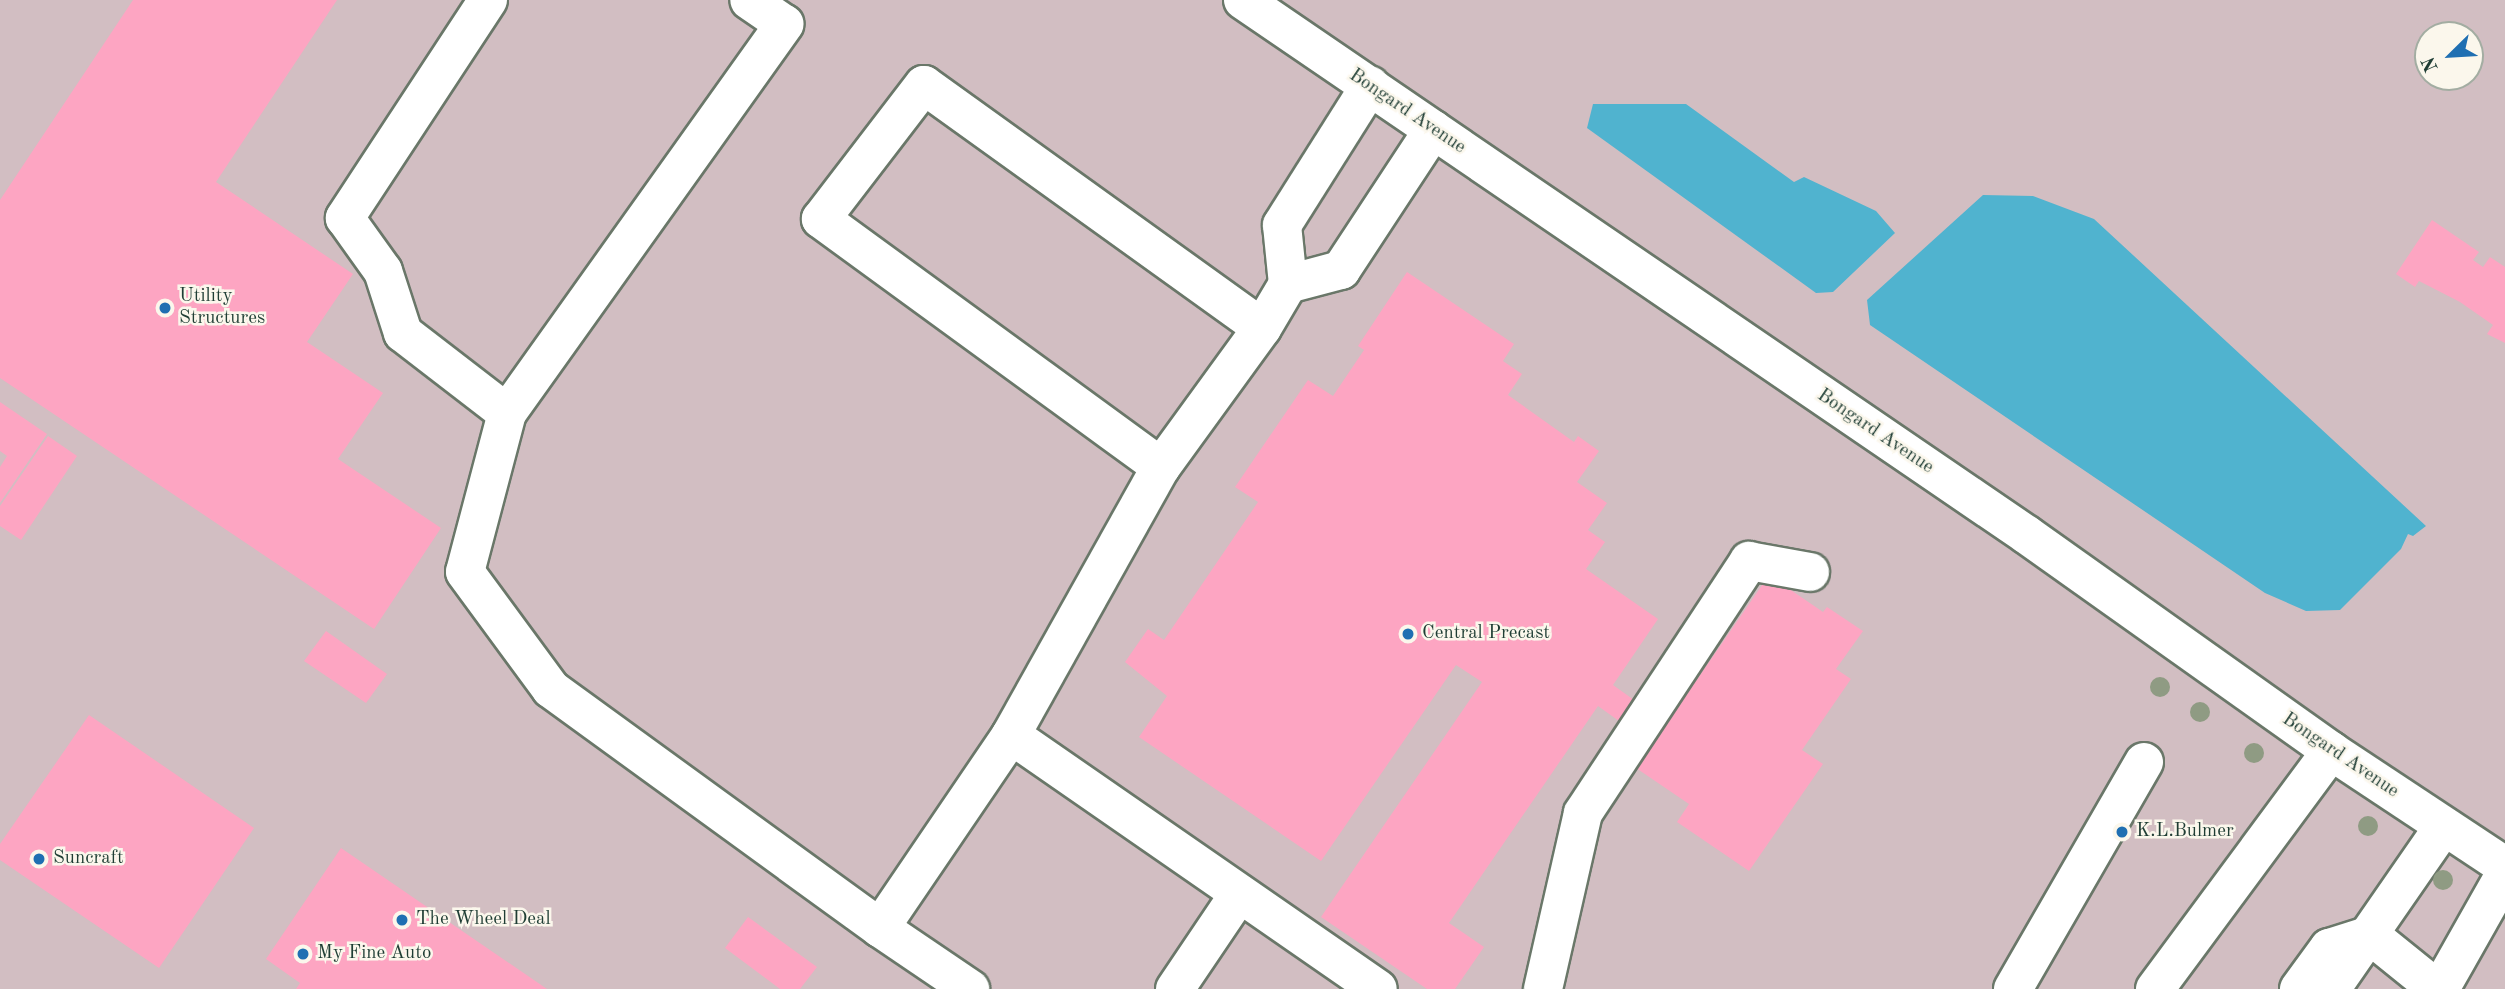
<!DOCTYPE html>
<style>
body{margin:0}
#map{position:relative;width:2505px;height:989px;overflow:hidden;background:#f6e4cc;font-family:"Old Standard TT",serif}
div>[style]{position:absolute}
.industrial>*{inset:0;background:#d2bec2}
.water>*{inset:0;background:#50b3cf}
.building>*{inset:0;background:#fda5c2}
.roads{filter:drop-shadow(2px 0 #6a7769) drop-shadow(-2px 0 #6a7769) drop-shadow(0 2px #6a7769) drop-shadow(0 -2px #6a7769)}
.minor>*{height:38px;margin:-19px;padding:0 19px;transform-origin:19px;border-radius:19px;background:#fff}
.trees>*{width:20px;height:20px;margin:-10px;border-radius:50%;background:#8f9b83}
.dots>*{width:19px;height:19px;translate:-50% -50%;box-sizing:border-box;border:4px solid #fbf7ec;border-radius:50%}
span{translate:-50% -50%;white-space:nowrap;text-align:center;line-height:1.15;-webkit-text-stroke:5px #fbf7ec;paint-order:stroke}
.street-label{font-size:19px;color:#1f3d34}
.poi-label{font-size:19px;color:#1f3d34}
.left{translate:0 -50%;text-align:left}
.north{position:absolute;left:2414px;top:21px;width:70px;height:70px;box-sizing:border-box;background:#fbf7ec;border:2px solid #a3ada2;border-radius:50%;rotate:246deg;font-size:19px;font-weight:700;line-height:28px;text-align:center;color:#1f3d34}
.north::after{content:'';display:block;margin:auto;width:24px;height:32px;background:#1f6fb2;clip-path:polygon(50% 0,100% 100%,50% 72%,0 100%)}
</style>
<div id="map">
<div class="industrial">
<i style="clip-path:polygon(evenodd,0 0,2505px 0,2505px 989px,0 989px,0 0,2428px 35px,2470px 35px,2470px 77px,2428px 77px,2428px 35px)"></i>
</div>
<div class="water">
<i style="clip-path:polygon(1593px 104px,1686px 104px,1794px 182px,1804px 177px,1876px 211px,1895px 233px,1833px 292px,1816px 293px,1587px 128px)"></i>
<i style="clip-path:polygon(1983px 195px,2033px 196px,2094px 219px,2426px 526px,2413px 536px,2408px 534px,2401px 549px,2340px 610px,2306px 611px,2265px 593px,1870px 325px,1867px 300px)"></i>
</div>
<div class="building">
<i style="clip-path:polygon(133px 0,337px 0,216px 182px,353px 274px,307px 342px,383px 393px,338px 459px,441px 528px,374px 629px,0 378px,0 200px)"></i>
<i style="clip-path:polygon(2432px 220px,2479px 252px,2473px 260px,2483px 267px,2490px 257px,2505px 267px,2505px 343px,2487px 334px,2493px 325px,2460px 302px,2419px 281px,2415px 287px,2396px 274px)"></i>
<i style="clip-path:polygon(1407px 272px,1514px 344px,1503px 361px,1522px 374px,1508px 395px,1574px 442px,1578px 436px,1599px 451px,1577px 482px,1607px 503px,1588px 530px,1605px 542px,1586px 569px,1658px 619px,1613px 685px,1634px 700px,1619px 721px,1598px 706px,1449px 923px,1484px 947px,1455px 989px,1427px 989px,1321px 917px,1482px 682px,1456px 665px,1321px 861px,1139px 737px,1167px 696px,1125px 662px,1148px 629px,1164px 640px,1258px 502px,1235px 487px,1308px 380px,1333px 396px,1364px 350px,1358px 346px)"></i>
<i style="clip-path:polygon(0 402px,47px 434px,0 503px,0 467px,7px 456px,0 451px)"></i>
<i style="clip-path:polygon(48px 436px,77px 456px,21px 540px,0 526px,0 506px)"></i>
<i style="clip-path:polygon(1769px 575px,1823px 612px,1827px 607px,1863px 631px,1836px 669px,1851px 679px,1802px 750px,1823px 764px,1749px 871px,1677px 822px,1689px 804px,1636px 768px)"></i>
<i style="clip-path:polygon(326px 631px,387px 674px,366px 703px,304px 661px)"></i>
<i style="clip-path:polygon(89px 715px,254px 828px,159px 968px,0 860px,0 844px)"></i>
<i style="clip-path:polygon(341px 848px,547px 989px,296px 989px,300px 983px,266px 959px)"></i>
<i style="clip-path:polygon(748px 917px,817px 967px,800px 989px,780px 989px,725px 948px)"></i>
</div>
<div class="roads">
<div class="minor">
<i style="left:488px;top:0;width:261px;rotate:123.3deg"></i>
<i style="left:345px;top:218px;width:65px;rotate:54.4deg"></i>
<i style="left:383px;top:271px;width:65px;rotate:72.1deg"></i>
<i style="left:403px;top:333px;width:131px;rotate:37.6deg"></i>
<i style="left:507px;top:413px;width:478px;rotate:-54.5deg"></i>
<i style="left:784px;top:24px;width:42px;rotate:-145.6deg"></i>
<i style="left:1243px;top:0;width:949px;rotate:34.31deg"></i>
<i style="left:2027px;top:535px;width:373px;rotate:35.4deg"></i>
<i style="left:2331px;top:751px;width:209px;rotate:33.5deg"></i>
<i style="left:1288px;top:284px;width:55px;rotate:-14.8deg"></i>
<i style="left:1341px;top:270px;width:168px;rotate:-56.7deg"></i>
<i style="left:507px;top:413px;width:164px;rotate:104.8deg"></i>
<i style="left:465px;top:572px;width:145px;rotate:53.7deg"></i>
<i style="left:551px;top:689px;width:407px;rotate:36deg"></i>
<i style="left:880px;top:928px;width:233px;rotate:-55.8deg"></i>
<i style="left:1011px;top:735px;width:307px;rotate:-60.8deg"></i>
<i style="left:1161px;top:467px;width:172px;rotate:-54deg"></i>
<i style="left:1262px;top:328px;width:51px;rotate:-59.4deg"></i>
<i style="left:1288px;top:284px;width:59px;rotate:-95.8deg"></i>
<i style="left:1282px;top:225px;width:165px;rotate:-57.7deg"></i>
<i style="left:1161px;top:467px;width:421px;rotate:-143.9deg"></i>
<i style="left:821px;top:219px;width:169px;rotate:-52.5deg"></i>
<i style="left:924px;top:85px;width:416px;rotate:35.7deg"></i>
<i style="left:1011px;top:735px;width:446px;rotate:34.7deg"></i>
<i style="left:880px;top:928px;width:109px;rotate:34.1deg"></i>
<i style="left:1175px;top:989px;width:115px;rotate:-56deg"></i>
<i style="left:1543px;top:989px;width:180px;rotate:-77.2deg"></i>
<i style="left:1583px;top:813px;width:302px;rotate:-56.6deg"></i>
<i style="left:1749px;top:561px;width:62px;rotate:10.2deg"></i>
<i style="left:2013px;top:989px;width:262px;rotate:-60deg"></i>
<i style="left:2155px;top:989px;width:296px;rotate:-53.5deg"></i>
<i style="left:2299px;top:989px;width:51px;rotate:-53.8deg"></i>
<i style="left:2329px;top:948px;width:43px;rotate:-17.6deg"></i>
<i style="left:2370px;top:935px;width:86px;rotate:38.9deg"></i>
<i style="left:2331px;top:989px;width:198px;rotate:-55.3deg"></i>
<i style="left:2440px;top:989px;width:132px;rotate:-60.5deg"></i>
</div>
</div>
<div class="trees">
<i style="left:2160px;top:687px"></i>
<i style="left:2200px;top:712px"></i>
<i style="left:2254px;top:753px"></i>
<i style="left:2368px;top:826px"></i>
<i style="left:2443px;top:880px"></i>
</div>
<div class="dots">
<i style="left:165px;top:308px;background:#1f6fb2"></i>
<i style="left:1408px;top:634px;background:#1f6fb2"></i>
<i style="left:2122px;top:832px;background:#1f6fb2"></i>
<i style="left:39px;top:859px;background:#1f6fb2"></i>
<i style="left:402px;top:920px;background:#1f6fb2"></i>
<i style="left:303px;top:954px;background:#1f6fb2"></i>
</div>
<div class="street-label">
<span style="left:1407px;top:112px;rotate:34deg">Bongard Avenue</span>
<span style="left:1875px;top:432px;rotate:34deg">Bongard Avenue</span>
<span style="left:2340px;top:756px;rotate:34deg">Bongard Avenue</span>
</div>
<div class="poi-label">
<span class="left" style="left:179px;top:308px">Utility<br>Structures</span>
<span class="left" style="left:1422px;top:634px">Central Precast</span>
<span class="left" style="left:2136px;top:832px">K.L.Bulmer</span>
<span class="left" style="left:53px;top:859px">Suncraft</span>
<span class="left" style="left:416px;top:920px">The Wheel Deal</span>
<span class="left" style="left:317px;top:954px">My Fine Auto</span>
</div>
<div class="north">N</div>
</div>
